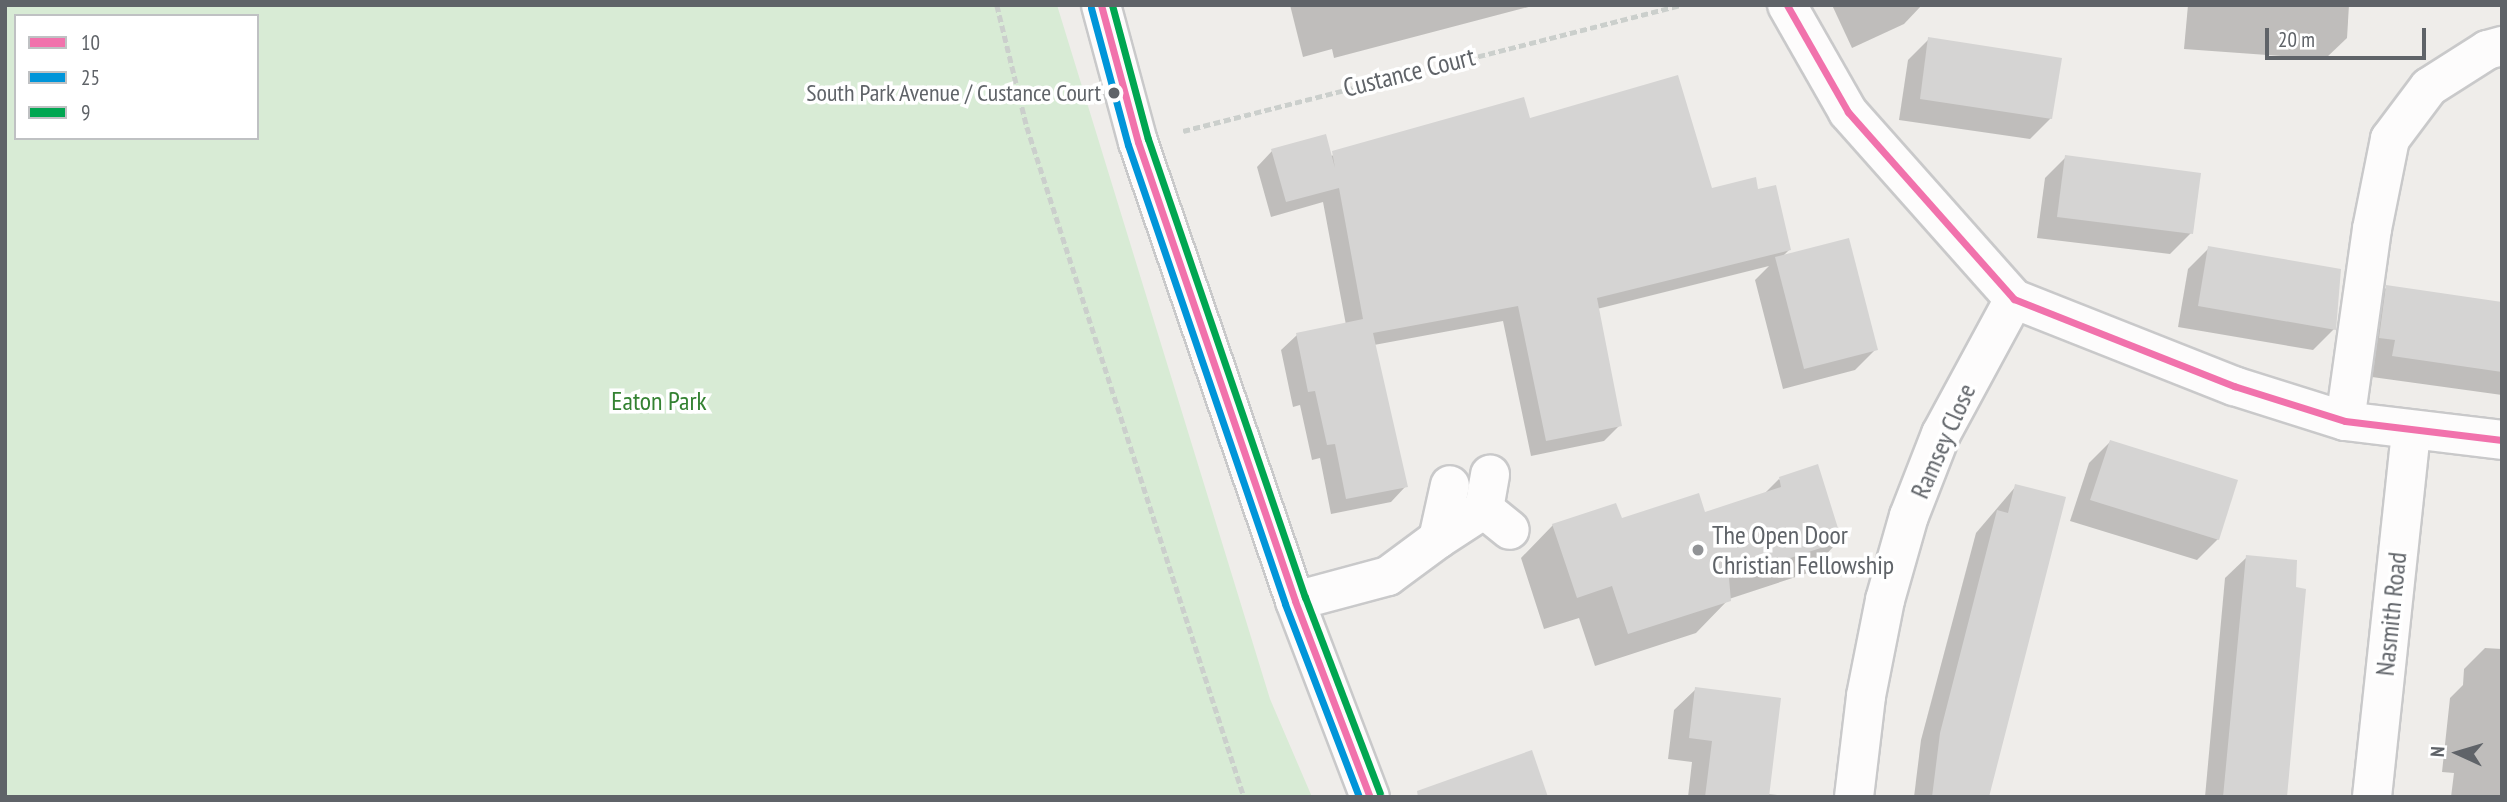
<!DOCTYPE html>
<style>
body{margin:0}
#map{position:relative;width:2507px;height:802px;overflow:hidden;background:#efedea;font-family:"PT Sans Narrow",sans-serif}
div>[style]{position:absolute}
.green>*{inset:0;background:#d8ebd5}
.shadow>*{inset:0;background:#0003}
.building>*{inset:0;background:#d5d4d3}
.path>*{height:4.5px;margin-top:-2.25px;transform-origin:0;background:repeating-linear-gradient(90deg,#cbcfcc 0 7px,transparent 0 10.5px)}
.roads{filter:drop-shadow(2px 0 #c9c9ca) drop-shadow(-2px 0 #c9c9ca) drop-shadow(0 2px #c9c9ca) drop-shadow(0 -2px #c9c9ca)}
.minor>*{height:38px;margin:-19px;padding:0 19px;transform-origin:19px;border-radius:19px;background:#fdfcfc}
.bus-1>*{height:7px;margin:-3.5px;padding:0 3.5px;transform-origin:3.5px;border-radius:3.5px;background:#f172ac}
.bus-2>*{height:7px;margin:-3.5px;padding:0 3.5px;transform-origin:3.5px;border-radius:3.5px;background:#0095d9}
.bus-3>*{height:7px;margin:-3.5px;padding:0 3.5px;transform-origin:3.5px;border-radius:3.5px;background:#00a651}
.dots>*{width:19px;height:19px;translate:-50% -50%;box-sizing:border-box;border:4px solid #fff;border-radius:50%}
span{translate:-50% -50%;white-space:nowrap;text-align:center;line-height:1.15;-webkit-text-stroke:7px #fff;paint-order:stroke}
.bus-label{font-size:24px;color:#5f6368}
.right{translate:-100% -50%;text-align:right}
.street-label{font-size:26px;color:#5f6368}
.park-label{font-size:26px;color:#348232}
.poi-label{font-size:26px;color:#5f6368}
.left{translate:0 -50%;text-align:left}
.frame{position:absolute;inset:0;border:7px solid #5f6368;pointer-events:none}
.legend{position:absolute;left:14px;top:14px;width:245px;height:126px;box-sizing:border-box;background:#fff;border:2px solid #bfc1c3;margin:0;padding:9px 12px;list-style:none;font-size:21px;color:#5f6368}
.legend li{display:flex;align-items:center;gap:14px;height:35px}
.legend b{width:35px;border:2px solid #bfc1c3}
.north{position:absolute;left:2423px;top:718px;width:70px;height:70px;-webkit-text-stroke:5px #fff;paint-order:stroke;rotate:274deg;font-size:19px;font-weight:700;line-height:28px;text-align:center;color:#5f6368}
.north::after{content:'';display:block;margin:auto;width:24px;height:32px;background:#5f6368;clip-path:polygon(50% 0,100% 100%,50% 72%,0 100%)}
.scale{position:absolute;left:2265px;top:28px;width:161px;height:32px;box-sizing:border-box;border:4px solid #5f6368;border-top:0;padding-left:9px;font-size:21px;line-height:24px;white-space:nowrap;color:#5f6368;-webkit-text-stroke:5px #fff;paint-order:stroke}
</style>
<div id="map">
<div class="green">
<i style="clip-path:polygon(evenodd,5px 5px,1057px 5px,1270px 699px,1312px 797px,5px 797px,5px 5px,16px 16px,257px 16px,257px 138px,16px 138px,16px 16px)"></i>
</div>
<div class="shadow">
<i style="clip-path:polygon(1290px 5px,1536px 5px,1334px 58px,1332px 49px,1303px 57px)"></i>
<i style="clip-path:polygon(1832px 5px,1922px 5px,1904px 24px,1852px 48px)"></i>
<i style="clip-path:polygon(2188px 5px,2349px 5px,2347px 38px,2325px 59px,2184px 49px)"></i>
<i style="clip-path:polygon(1929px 39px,2051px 118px,2030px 139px,1899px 120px,1908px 60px)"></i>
<i style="clip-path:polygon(1529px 120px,1710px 190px,1757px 191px,1789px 250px,1781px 258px,1876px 349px,1855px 370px,1783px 389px,1755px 280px,1769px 266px,1597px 309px,1620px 425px,1604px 441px,1531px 456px,1503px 321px,1374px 345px,1406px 486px,1391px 502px,1331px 514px,1320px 458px,1312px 460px,1300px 405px,1293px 407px,1281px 350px,1297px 335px,1346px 325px,1323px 202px,1271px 217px,1257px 167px,1272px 151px,1330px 156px)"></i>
<i style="clip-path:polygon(2066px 157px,2191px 233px,2170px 254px,2037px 238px,2045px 178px)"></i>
<i style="clip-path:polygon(2209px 248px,2334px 329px,2313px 350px,2178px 327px,2188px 269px)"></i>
<i style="clip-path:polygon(2387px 287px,2502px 304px,2502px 395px,2372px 377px,2374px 361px,2359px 358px,2366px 308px)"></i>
<i style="clip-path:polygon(2110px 442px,2218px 539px,2197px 560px,2070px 521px,2089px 463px)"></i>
<i style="clip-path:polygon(1779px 479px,1840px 540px,1808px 573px,1729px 599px,1696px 633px,1595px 666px,1579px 618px,1544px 629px,1521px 558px,1553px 525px,1704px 514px,1763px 495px)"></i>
<i style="clip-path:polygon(2016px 486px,1987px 797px,1914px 797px,1921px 740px,1976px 533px)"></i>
<i style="clip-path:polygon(2247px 557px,2285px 797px,2205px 797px,2225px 578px)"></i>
<i style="clip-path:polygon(2485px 648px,2502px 649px,2502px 797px,2451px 797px,2454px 773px,2442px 772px,2450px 698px,2463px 685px,2464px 669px)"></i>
<i style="clip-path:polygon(1696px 689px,1767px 794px,1788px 796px,1688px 797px,1692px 762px,1668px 759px,1674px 710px)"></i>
</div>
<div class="building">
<i style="clip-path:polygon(1928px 37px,2062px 58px,2052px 119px,1920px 99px)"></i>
<i style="clip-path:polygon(1678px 75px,1712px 188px,1756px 177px,1758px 189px,1776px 185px,1791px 250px,1597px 298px,1622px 426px,1546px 441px,1518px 306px,1373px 333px,1408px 487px,1346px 499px,1335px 444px,1327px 445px,1315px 391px,1308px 392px,1296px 333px,1363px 319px,1339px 188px,1286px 202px,1271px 149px,1326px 134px,1335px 168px,1332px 151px,1524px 97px,1530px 118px)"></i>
<i style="clip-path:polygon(2065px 155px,2201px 173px,2193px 234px,2057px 217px)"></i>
<i style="clip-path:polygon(1849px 238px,1878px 350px,1804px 369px,1775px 257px)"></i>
<i style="clip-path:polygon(2208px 246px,2341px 269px,2336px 330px,2198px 306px)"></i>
<i style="clip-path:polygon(2386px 285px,2502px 302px,2502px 372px,2392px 356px,2395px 340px,2379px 338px)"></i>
<i style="clip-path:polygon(2110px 440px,2238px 480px,2219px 540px,2090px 500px)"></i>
<i style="clip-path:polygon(1818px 464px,1842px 541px,1729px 578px,1731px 601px,1628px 634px,1612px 586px,1577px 598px,1552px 524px,1616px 503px,1622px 518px,1699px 493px,1705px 512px,1781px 487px,1779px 477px)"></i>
<i style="clip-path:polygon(2015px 484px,2066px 497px,1989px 797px,1932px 797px,1940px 733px,1997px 510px,2008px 513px)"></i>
<i style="clip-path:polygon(2246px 555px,2297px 560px,2296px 587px,2306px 589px,2287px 797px,2223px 797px)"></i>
<i style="clip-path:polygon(1695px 687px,1781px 698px,1769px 797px,1705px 797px,1712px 741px,1689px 738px)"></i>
<i style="clip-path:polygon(1532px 750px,1548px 797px,1418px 797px,1417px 791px)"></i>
</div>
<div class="path">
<i style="left:997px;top:5px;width:126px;rotate:76.2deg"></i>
<i style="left:1027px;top:127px;width:704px;rotate:72.05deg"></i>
<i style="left:1183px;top:131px;width:514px;rotate:-14.2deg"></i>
</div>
<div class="roads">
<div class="minor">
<i style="left:1101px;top:5px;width:142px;rotate:74.9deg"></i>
<i style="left:1138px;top:142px;width:485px;rotate:71.1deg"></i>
<i style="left:1295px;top:601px;width:210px;rotate:69.1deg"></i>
<i style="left:1787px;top:5px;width:123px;rotate:60.3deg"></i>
<i style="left:1848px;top:112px;width:250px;rotate:48.4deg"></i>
<i style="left:2014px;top:299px;width:237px;rotate:21.6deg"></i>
<i style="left:2234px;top:386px;width:116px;rotate:17.5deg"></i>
<i style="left:2345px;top:421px;width:158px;rotate:6.9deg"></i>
<i style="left:2345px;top:421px;width:194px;rotate:-82deg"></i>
<i style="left:2372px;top:229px;width:92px;rotate:-78.7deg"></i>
<i style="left:2390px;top:139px;width:65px;rotate:-53.1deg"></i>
<i style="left:2429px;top:87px;width:69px;rotate:-32.5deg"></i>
<i style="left:2487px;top:50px;width:16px;rotate:-15deg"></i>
<i style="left:1484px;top:509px;width:33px;rotate:39deg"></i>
<i style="left:1438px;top:539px;width:55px;rotate:-33.1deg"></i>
<i style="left:1484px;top:509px;width:35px;rotate:-80deg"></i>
<i style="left:1295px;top:601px;width:96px;rotate:-15deg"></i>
<i style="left:1388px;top:576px;width:62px;rotate:-36.5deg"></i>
<i style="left:1438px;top:539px;width:55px;rotate:-77.5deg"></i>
<i style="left:1854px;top:797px;width:102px;rotate:-83.2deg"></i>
<i style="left:1866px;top:696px;width:98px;rotate:-78.8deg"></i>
<i style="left:1885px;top:600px;width:87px;rotate:-74.1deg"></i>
<i style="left:1909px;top:516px;width:88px;rotate:-68.7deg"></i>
<i style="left:1941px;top:434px;width:153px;rotate:-61.6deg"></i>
<i style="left:2372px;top:797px;width:368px;rotate:-83.9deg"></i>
</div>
</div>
<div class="bus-1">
<i style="left:1101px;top:5px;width:142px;rotate:74.9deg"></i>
<i style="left:1138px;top:142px;width:485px;rotate:71.1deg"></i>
<i style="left:1295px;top:601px;width:210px;rotate:69.1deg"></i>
<i style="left:1787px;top:5px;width:123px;rotate:60.3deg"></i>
<i style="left:1848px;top:112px;width:250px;rotate:48.4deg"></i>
<i style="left:2014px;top:299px;width:237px;rotate:21.6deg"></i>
<i style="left:2234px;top:386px;width:116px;rotate:17.5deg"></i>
<i style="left:2345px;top:421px;width:158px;rotate:6.9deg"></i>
</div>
<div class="bus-2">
<i style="left:1091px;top:8px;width:142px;rotate:74.9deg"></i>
<i style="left:1128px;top:145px;width:485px;rotate:71.1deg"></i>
<i style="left:1285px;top:604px;width:207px;rotate:69deg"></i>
</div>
<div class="bus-3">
<i style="left:1112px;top:5px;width:139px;rotate:75deg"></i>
<i style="left:1148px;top:139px;width:484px;rotate:71.1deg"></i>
<i style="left:1305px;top:597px;width:210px;rotate:69.1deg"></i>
</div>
<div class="dots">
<i style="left:1114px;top:93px;background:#5f6368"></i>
<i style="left:1698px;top:550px;background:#919396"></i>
</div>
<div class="bus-label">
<span class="right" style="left:1101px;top:93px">South Park Avenue / Custance Court</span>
</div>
<div class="street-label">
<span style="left:1409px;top:72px;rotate:-14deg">Custance Court</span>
<span style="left:1943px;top:441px;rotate:-66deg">Ramsey Close</span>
<span style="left:2391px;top:614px;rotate:-84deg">Nasmith Road</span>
</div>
<div class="park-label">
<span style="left:659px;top:401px">Eaton Park</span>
</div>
<div class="poi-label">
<span class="left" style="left:1712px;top:550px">The Open Door<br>Christian Fellowship</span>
</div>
<div class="frame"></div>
<ul class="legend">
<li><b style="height:9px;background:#f172ac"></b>10</li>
<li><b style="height:9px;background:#0095d9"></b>25</li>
<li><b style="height:9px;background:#00a651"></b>9</li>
</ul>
<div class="north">N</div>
<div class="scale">20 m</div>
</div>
